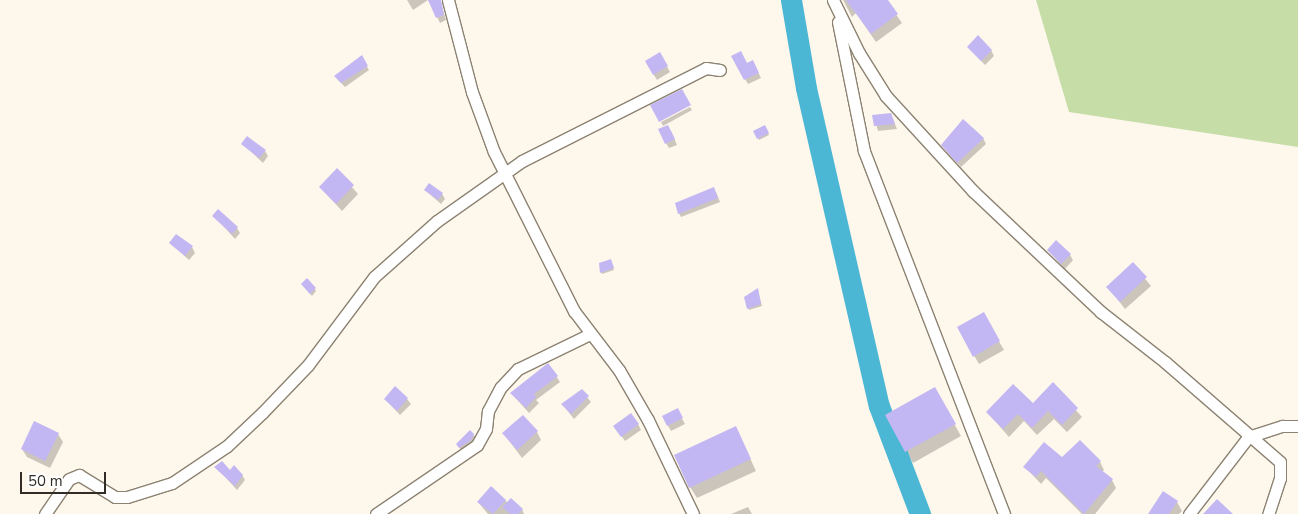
<!DOCTYPE html>
<style>
body{margin:0}
#map{position:relative;width:1298px;height:514px;overflow:hidden;background:#fef7ec;font-family:"Nunito Sans",sans-serif}
div>[style]{position:absolute}
.green>*{inset:0;background:#c6dda7}
.shadow>*{inset:0;background:#0003}
.river>*{height:21px;margin:-10.5px;padding:0 10.5px;transform-origin:10.5px;border-radius:10.5px;background:#4cb7d5}
.building>*{inset:0;background:#c3b7f3}
.roads{filter:drop-shadow(1px 0 #8c8271) drop-shadow(-1px 0 #8c8271) drop-shadow(0 1px #8c8271) drop-shadow(0 -1px #8c8271)}
.minor>*{height:11px;margin:-5.5px;padding:0 5.5px;transform-origin:5.5px;border-radius:5.5px;background:#fff}
span{translate:-50% -50%;white-space:nowrap;text-align:center;line-height:1.15;-webkit-text-stroke:5px #fff;paint-order:stroke}
.scale{position:absolute;left:20px;top:472px;width:86px;height:22px;box-sizing:border-box;border:2px solid #312d26;border-top:0;padding-left:6px;font-size:15px;line-height:18px;white-space:nowrap;color:#312d26;-webkit-text-stroke:4px #fff;paint-order:stroke}
</style>
<div id="map">
<div class="green">
<i style="clip-path:polygon(1036px 0,1298px 0,1298px 147px,1069px 112px)"></i>
</div>
<div class="shadow">
<i style="clip-path:polygon(407px 0,428px 0,413px 10px)"></i>
<i style="clip-path:polygon(429px 0,440px 0,446px 20px,440px 23px)"></i>
<i style="clip-path:polygon(843px 0,886px 0,902px 23px,876px 42px,856px 13px,852px 17px)"></i>
<i style="clip-path:polygon(968px 47px,991px 50px,994px 56px,985px 65px)"></i>
<i style="clip-path:polygon(660px 54px,670px 72px,657px 80px,646px 62px)"></i>
<i style="clip-path:polygon(361px 57px,369px 70px,345px 87px,338px 80px)"></i>
<i style="clip-path:polygon(732px 57px,755px 66px,761px 78px,748px 84px)"></i>
<i style="clip-path:polygon(690px 107px,692px 110px,663px 126px,661px 122px)"></i>
<i style="clip-path:polygon(891px 114px,897px 129px,878px 131px,874px 116px)"></i>
<i style="clip-path:polygon(765px 126px,769px 135px,759px 140px,755px 132px)"></i>
<i style="clip-path:polygon(671px 131px,677px 145px,669px 148px,666px 143px)"></i>
<i style="clip-path:polygon(983px 138px,986px 144px,961px 167px,943px 146px)"></i>
<i style="clip-path:polygon(243px 144px,265px 151px,268px 156px,263px 163px)"></i>
<i style="clip-path:polygon(337px 170px,358px 194px,342px 211px,320px 187px)"></i>
<i style="clip-path:polygon(425px 190px,442px 194px,445px 199px,441px 204px)"></i>
<i style="clip-path:polygon(716px 192px,720px 202px,681px 217px,679px 213px)"></i>
<i style="clip-path:polygon(214px 216px,237px 228px,240px 233px,235px 239px)"></i>
<i style="clip-path:polygon(170px 243px,192px 247px,195px 253px,189px 260px)"></i>
<i style="clip-path:polygon(1048px 250px,1070px 255px,1073px 260px,1065px 269px)"></i>
<i style="clip-path:polygon(611px 262px,614px 270px,602px 274px,601px 272px)"></i>
<i style="clip-path:polygon(1133px 264px,1151px 286px,1125px 309px,1108px 287px)"></i>
<i style="clip-path:polygon(304px 287px,315px 289px,316px 291px,312px 296px)"></i>
<i style="clip-path:polygon(758px 291px,762px 306px,749px 310px,748px 308px)"></i>
<i style="clip-path:polygon(983px 314px,1004px 350px,979px 364px,958px 328px)"></i>
<i style="clip-path:polygon(548px 364px,560px 382px,536px 400px,539px 403px,529px 413px,511px 393px)"></i>
<i style="clip-path:polygon(1053px 384px,1082px 417px,1067px 432px,1054px 419px,1037px 435px,1024px 421px,1009px 437px,987px 412px,1033px 405px)"></i>
<i style="clip-path:polygon(934px 388px,961px 436px,913px 463px,886px 415px)"></i>
<i style="clip-path:polygon(582px 391px,591px 402px,574px 419px,563px 405px)"></i>
<i style="clip-path:polygon(385px 399px,407px 399px,411px 404px,400px 415px)"></i>
<i style="clip-path:polygon(677px 410px,685px 424px,671px 431px,663px 417px)"></i>
<i style="clip-path:polygon(638px 424px,641px 430px,625px 441px,618px 431px)"></i>
<i style="clip-path:polygon(736px 428px,756px 471px,697px 498px,690px 487px)"></i>
<i style="clip-path:polygon(537px 432px,541px 440px,522px 458px,504px 434px)"></i>
<i style="clip-path:polygon(58px 434px,63px 442px,50px 468px,27px 457px,22px 449px)"></i>
<i style="clip-path:polygon(474px 435px,477px 440px,463px 453px,457px 444px)"></i>
<i style="clip-path:polygon(1062px 459px,1100px 462px,1104px 470px,1102px 472px,1112px 480px,1116px 488px,1095px 514px,1082px 514px,1046px 478px,1041px 484px,1025px 467px)"></i>
<i style="clip-path:polygon(216px 467px,242px 475px,245px 480px,237px 490px)"></i>
<i style="clip-path:polygon(491px 488px,508px 503px,522px 509px,524px 514px,488px 514px,478px 502px)"></i>
<i style="clip-path:polygon(1177px 502px,1182px 511px,1179px 514px,1149px 514px)"></i>
<i style="clip-path:polygon(748px 507px,752px 514px,731px 514px)"></i>
</div>
<div class="river">
<i style="left:791px;top:0;width:89px;rotate:80.3deg"></i>
<i style="left:806px;top:88px;width:326px;rotate:77.1deg"></i>
<i style="left:879px;top:406px;width:116px;rotate:69.2deg"></i>
</div>
<div class="building">
<i style="clip-path:polygon(428px 0,441px 0,444px 15px,436px 18px)"></i>
<i style="clip-path:polygon(846px 0,888px 0,898px 14px,871px 34px)"></i>
<i style="clip-path:polygon(978px 35px,992px 50px,981px 61px,967px 47px)"></i>
<i style="clip-path:polygon(741px 51px,747px 63px,753px 60px,759px 73px,744px 80px,731px 56px)"></i>
<i style="clip-path:polygon(660px 52px,668px 66px,653px 75px,645px 61px)"></i>
<i style="clip-path:polygon(362px 55px,368px 66px,341px 83px,334px 76px)"></i>
<i style="clip-path:polygon(682px 89px,691px 105px,659px 122px,650px 105px)"></i>
<i style="clip-path:polygon(891px 113px,895px 124px,874px 126px,872px 115px)"></i>
<i style="clip-path:polygon(963px 119px,984px 138px,957px 163px,941px 145px)"></i>
<i style="clip-path:polygon(668px 125px,675px 139px,665px 144px,658px 129px)"></i>
<i style="clip-path:polygon(765px 125px,769px 133px,757px 139px,753px 131px)"></i>
<i style="clip-path:polygon(247px 136px,266px 150px,259px 158px,241px 144px)"></i>
<i style="clip-path:polygon(337px 168px,354px 185px,336px 204px,319px 187px)"></i>
<i style="clip-path:polygon(429px 183px,443px 193px,438px 200px,424px 190px)"></i>
<i style="clip-path:polygon(714px 187px,718px 198px,678px 214px,675px 203px)"></i>
<i style="clip-path:polygon(218px 209px,238px 227px,232px 234px,212px 216px)"></i>
<i style="clip-path:polygon(176px 234px,193px 246px,185px 256px,169px 243px)"></i>
<i style="clip-path:polygon(1056px 240px,1071px 254px,1061px 264px,1047px 250px)"></i>
<i style="clip-path:polygon(611px 259px,614px 268px,600px 273px,599px 263px)"></i>
<i style="clip-path:polygon(1133px 262px,1147px 277px,1120px 302px,1106px 287px)"></i>
<i style="clip-path:polygon(307px 278px,316px 288px,310px 294px,301px 284px)"></i>
<i style="clip-path:polygon(758px 288px,761px 304px,747px 309px,744px 297px)"></i>
<i style="clip-path:polygon(984px 312px,1000px 341px,973px 357px,957px 327px)"></i>
<i style="clip-path:polygon(548px 363px,558px 376px,534px 394px,536px 397px,526px 408px,510px 393px)"></i>
<i style="clip-path:polygon(1053px 382px,1078px 408px,1062px 425px,1048px 411px,1032px 428px,1018px 414px,1003px 429px,986px 412px,1013px 384px,1033px 403px)"></i>
<i style="clip-path:polygon(395px 386px,408px 398px,397px 411px,384px 399px)"></i>
<i style="clip-path:polygon(935px 387px,956px 424px,905px 452px,885px 415px)"></i>
<i style="clip-path:polygon(582px 389px,589px 396px,571px 414px,561px 404px)"></i>
<i style="clip-path:polygon(678px 408px,683px 418px,667px 426px,662px 416px)"></i>
<i style="clip-path:polygon(631px 413px,639px 424px,621px 437px,613px 426px)"></i>
<i style="clip-path:polygon(523px 415px,538px 431px,517px 450px,502px 433px)"></i>
<i style="clip-path:polygon(34px 421px,59px 433px,45px 461px,21px 449px)"></i>
<i style="clip-path:polygon(736px 426px,751px 459px,689px 488px,674px 455px)"></i>
<i style="clip-path:polygon(470px 430px,474px 434px,471px 440px,459px 448px,456px 444px)"></i>
<i style="clip-path:polygon(1080px 440px,1101px 461px,1096px 466px,1113px 479px,1084px 514px,1041px 471px,1036px 477px,1023px 467px,1044px 442px,1062px 457px)"></i>
<i style="clip-path:polygon(222px 461px,230px 470px,234px 465px,243px 475px,235px 486px,214px 467px)"></i>
<i style="clip-path:polygon(491px 486px,506px 500px,493px 514px,477px 502px)"></i>
<i style="clip-path:polygon(1163px 491px,1178px 501px,1169px 514px,1148px 514px)"></i>
<i style="clip-path:polygon(511px 498px,523px 509px,518px 514px,510px 514px,502px 507px)"></i>
<i style="clip-path:polygon(1217px 499px,1233px 514px,1203px 514px)"></i>
</div>
<div class="roads">
<div class="minor">
<i style="left:448px;top:0;width:95px;rotate:75.4deg"></i>
<i style="left:472px;top:92px;width:64px;rotate:69.9deg"></i>
<i style="left:494px;top:152px;width:178px;rotate:63.3deg"></i>
<i style="left:574px;top:311px;width:74px;rotate:52.7deg"></i>
<i style="left:619px;top:370px;width:58px;rotate:59.9deg"></i>
<i style="left:648px;top:420px;width:104px;rotate:64.4deg"></i>
<i style="left:833px;top:0;width:59px;rotate:63.9deg"></i>
<i style="left:859px;top:53px;width:51px;rotate:57.9deg"></i>
<i style="left:886px;top:96px;width:129px;rotate:47.5deg"></i>
<i style="left:973px;top:191px;width:176px;rotate:43.4deg"></i>
<i style="left:1101px;top:312px;width:81px;rotate:38deg"></i>
<i style="left:1165px;top:362px;width:152px;rotate:41deg"></i>
<i style="left:1280px;top:462px;width:16px;rotate:90deg"></i>
<i style="left:1280px;top:478px;width:38px;rotate:108deg"></i>
<i style="left:838px;top:22px;width:132px;rotate:78.6deg"></i>
<i style="left:864px;top:151px;width:389px;rotate:68.9deg"></i>
<i style="left:45px;top:514px;width:42px;rotate:-55.6deg"></i>
<i style="left:69px;top:479px;width:11px;rotate:-22deg"></i>
<i style="left:79px;top:475px;width:42px;rotate:31.4deg"></i>
<i style="left:115px;top:497px;width:12px"></i>
<i style="left:127px;top:497px;width:47px;rotate:-17.3deg"></i>
<i style="left:172px;top:483px;width:66px;rotate:-33.9deg"></i>
<i style="left:227px;top:446px;width:48px;rotate:-43.3deg"></i>
<i style="left:262px;top:413px;width:66px;rotate:-46.2deg"></i>
<i style="left:308px;top:365px;width:110px;rotate:-53.1deg"></i>
<i style="left:374px;top:277px;width:84px;rotate:-41.6deg"></i>
<i style="left:437px;top:221px;width:104px;rotate:-35.2deg"></i>
<i style="left:522px;top:161px;width:206px;rotate:-26.8deg"></i>
<i style="left:706px;top:68px;width:14px;rotate:8deg"></i>
<i style="left:376px;top:514px;width:122px;rotate:-34.3deg"></i>
<i style="left:477px;top:445px;width:18px;rotate:-61deg"></i>
<i style="left:486px;top:429px;width:18px;rotate:-84deg"></i>
<i style="left:488px;top:411px;width:27px;rotate:-62deg"></i>
<i style="left:501px;top:387px;width:25px;rotate:-47deg"></i>
<i style="left:518px;top:369px;width:80px;rotate:-25.9deg"></i>
<i style="left:1189px;top:514px;width:97px;rotate:-52.5deg"></i>
<i style="left:1248px;top:437px;width:36px;rotate:-18deg"></i>
<i style="left:1282px;top:426px;width:16px"></i>
</div>
</div>
<div class="scale">50 m</div>
</div>
